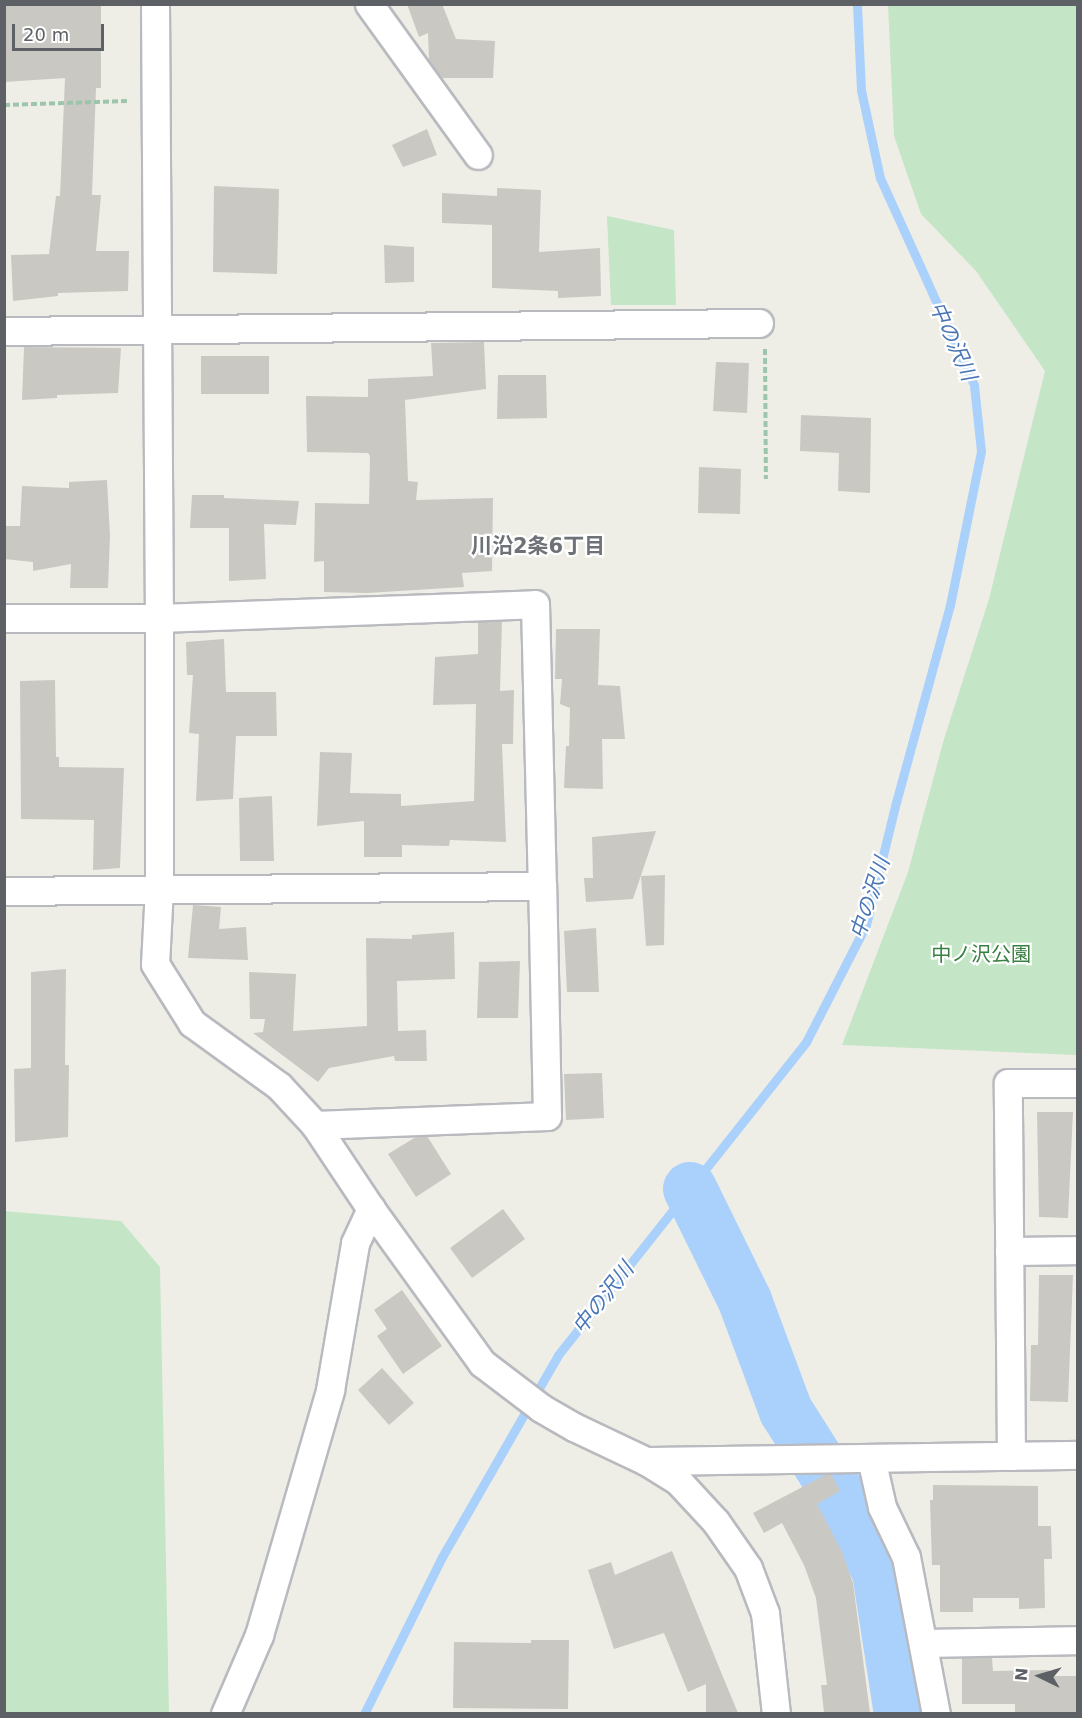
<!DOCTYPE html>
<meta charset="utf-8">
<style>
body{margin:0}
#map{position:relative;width:1082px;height:1718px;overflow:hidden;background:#efeee6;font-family:"DejaVu Sans","Noto Sans JP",sans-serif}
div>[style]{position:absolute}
.green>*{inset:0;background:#c4e5c6}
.stream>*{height:9px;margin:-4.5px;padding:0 4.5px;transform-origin:4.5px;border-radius:4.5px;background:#aad1fb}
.river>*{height:54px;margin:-27px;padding:0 27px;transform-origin:27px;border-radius:27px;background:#aad1fb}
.building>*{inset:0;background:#cac8c2}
.path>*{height:4px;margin-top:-2px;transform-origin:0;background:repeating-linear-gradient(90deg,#9dc5ac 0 6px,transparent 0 9px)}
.roads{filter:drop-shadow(2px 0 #b8babf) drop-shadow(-2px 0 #b8babf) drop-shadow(0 2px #b8babf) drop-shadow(0 -2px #b8babf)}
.street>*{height:27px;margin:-13.5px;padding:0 13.5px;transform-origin:13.5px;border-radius:13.5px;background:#fff}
span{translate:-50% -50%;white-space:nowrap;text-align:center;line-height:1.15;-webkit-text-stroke:4.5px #fff;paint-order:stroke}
.park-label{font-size:20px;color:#398141}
.water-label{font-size:21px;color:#4a76b5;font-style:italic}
.neighbourhood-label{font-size:21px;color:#6e7277;font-weight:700}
.frame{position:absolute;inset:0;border:6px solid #5d6065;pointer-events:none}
.north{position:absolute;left:1010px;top:1646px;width:60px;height:60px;-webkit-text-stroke:4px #fff;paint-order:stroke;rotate:275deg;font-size:16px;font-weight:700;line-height:24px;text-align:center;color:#5d6065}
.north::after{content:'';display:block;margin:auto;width:21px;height:27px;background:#5d6065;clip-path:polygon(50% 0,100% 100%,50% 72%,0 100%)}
.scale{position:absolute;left:12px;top:24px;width:92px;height:27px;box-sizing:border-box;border:3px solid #5d6065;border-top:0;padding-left:8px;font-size:18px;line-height:21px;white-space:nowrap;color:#5d6065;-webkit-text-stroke:4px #fff;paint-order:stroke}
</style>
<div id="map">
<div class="green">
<i style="clip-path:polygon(888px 5px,1077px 5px,1077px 1055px,842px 1045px,908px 872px,944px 739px,989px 599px,1045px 371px,976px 271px,921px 214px,894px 136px)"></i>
<i style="clip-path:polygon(607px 216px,674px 230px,676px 305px,611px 305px)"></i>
<i style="clip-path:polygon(4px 1211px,121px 1221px,160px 1267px,169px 1713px,5px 1713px)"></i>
</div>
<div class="stream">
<i style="left:364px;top:1714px;width:175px;rotate:-63.6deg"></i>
<i style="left:442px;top:1557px;width:233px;rotate:-60.1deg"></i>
<i style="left:558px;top:1355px;width:399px;rotate:-51.6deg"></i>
<i style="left:806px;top:1042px;width:131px;rotate:-62.9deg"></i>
<i style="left:866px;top:925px;width:122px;rotate:-76.3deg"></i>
<i style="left:895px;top:806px;width:208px;rotate:-74.7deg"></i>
<i style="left:950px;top:605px;width:157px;rotate:-78.6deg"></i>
<i style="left:981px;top:451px;width:66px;rotate:-96.1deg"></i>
<i style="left:974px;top:385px;width:227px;rotate:-114.4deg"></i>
<i style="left:880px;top:178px;width:90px;rotate:-102.2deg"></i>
<i style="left:861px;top:90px;width:86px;rotate:-92.7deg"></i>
</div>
<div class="river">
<i style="left:690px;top:1189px;width:125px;rotate:63.8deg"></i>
<i style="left:745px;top:1301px;width:117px;rotate:69.6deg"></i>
<i style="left:786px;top:1411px;width:114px;rotate:57.6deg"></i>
<i style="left:847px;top:1507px;width:72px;rotate:63.8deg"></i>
<i style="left:879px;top:1572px;width:144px;rotate:81.2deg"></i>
</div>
<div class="building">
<i style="clip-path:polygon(4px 4px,101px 4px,101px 88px,96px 88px,92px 195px,101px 195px,96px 251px,129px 251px,128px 291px,58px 293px,58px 296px,13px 301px,11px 255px,49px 254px,56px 196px,60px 196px,65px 78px,4px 82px)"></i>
<i style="clip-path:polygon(407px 4px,442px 4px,456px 39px,495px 41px,493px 78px,442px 78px,429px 61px,428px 33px,419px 37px)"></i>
<i style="clip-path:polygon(427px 129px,437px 155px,403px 167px,392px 145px)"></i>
<i style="clip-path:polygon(214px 186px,279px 189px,277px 274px,213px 272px)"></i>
<i style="clip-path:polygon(497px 188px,541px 190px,539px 252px,600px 248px,601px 296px,558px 298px,558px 291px,492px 288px,492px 225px,442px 223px,442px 193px,497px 196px)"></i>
<i style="clip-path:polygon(384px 245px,414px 247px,414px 282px,385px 283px)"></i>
<i style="clip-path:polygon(484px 342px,486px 389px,405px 400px,408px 481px,418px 482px,416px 500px,493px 498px,492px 571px,462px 573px,464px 587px,367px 593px,324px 592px,324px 561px,314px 562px,315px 503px,369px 504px,370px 456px,368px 453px,307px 452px,306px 396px,368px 397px,368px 379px,433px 376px,431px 343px)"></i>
<i style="clip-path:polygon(24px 347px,121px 348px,118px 393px,57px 395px,57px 398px,22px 400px)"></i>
<i style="clip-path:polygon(201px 356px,269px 356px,269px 394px,201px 394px)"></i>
<i style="clip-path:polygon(716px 362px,749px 363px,747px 413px,713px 411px)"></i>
<i style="clip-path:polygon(498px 375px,546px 375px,547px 418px,497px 419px)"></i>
<i style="clip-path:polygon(801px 415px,871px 418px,870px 493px,838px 491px,839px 453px,800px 451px)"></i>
<i style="clip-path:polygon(699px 467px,741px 469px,740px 514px,698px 513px)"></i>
<i style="clip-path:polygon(107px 480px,110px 536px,108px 588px,70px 588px,71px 564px,33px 571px,33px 562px,4px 559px,4px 526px,20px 526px,22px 486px,69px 488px,69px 482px)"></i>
<i style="clip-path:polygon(192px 495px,224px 495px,224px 498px,299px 501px,296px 525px,264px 524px,266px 579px,229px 581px,229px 528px,190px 528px)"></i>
<i style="clip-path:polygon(502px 621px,500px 691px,514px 690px,513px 744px,502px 744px,506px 842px,450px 840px,449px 846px,402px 845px,402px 857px,364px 857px,364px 821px,317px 826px,320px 752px,352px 753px,350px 793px,401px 794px,401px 806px,474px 801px,476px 704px,433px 705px,435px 657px,478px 654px,478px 622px)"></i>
<i style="clip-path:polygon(556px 629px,600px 629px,598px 685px,620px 686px,625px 739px,602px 739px,603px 789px,564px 788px,566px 746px,569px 746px,570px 708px,560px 704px,562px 679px,555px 679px)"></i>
<i style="clip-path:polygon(224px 639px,226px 692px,276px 692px,277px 736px,236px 736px,233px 799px,196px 801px,199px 734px,189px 733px,193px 675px,187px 675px,186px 642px)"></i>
<i style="clip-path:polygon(55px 680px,56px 757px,59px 757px,59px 767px,124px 768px,120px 868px,93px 870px,94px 820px,21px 819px,20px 681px)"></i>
<i style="clip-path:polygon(272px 796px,274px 861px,240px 861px,239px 798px)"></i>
<i style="clip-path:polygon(656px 831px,633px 899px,586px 902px,584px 878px,593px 878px,592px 837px)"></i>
<i style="clip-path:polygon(665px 875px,664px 945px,646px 946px,641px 876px)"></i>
<i style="clip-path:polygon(193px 905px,221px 907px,219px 929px,246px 927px,248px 960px,188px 958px)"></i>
<i style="clip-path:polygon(596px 928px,599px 992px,567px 992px,564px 931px)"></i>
<i style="clip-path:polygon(454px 932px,455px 979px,397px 981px,398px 1031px,426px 1030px,427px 1061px,395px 1061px,394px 1056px,329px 1068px,318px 1082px,253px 1033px,263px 1032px,265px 1019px,250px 1019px,249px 972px,296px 974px,293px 1031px,367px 1026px,366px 938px,412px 939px,412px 935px)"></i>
<i style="clip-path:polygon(520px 961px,518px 1018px,477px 1018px,479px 962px)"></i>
<i style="clip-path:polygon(66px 969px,65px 1065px,69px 1065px,68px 1137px,15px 1142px,14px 1069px,31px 1068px,31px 972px)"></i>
<i style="clip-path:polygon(602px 1073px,604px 1118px,566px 1120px,564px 1074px)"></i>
<i style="clip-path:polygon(1037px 1112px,1073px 1112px,1068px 1218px,1039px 1217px)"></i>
<i style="clip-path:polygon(427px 1136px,451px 1174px,416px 1197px,388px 1154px,416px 1137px)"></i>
<i style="clip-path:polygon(503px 1209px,525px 1239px,472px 1278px,450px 1248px)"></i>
<i style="clip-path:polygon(1039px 1275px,1073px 1275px,1068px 1402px,1030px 1401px,1031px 1345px,1038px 1345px)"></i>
<i style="clip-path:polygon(402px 1290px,442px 1346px,403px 1374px,377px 1336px,387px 1329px,374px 1310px)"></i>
<i style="clip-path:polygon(382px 1368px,414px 1403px,389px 1425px,358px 1390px)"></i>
<i style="clip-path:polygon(827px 1474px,831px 1474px,840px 1491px,817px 1504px,842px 1552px,853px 1583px,870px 1713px,824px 1713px,821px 1685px,827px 1685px,816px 1598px,804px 1565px,782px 1523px,764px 1533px,753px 1513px)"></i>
<i style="clip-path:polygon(933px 1485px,1038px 1486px,1038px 1526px,1051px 1526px,1052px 1559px,1044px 1559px,1045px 1608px,1019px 1609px,1019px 1598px,973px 1598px,973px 1612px,940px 1612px,940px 1565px,932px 1565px,930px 1500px,933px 1500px)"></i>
<i style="clip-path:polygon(672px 1551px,723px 1677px,738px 1713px,706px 1713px,706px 1684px,688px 1692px,664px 1633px,614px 1649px,588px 1570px,611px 1562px,615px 1575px)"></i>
<i style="clip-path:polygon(531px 1640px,569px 1640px,568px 1709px,453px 1708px,454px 1642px,531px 1643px)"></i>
<i style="clip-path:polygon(962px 1658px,992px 1658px,993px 1671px,1049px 1670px,1049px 1676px,1077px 1676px,1077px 1713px,1015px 1713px,1015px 1704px,962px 1704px)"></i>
</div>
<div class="path">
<i style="left:4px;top:105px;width:123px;rotate:-1.9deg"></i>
<i style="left:765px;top:349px;width:130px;rotate:89.6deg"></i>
</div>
<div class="roads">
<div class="street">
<i style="left:155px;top:4px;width:614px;rotate:89.63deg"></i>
<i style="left:159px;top:618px;width:270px;rotate:90deg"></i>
<i style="left:159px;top:888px;width:76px;rotate:93deg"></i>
<i style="left:155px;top:964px;width:70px;rotate:57.9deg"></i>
<i style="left:192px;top:1023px;width:107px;rotate:35.9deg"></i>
<i style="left:279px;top:1086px;width:53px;rotate:47.3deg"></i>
<i style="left:315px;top:1125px;width:101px;rotate:56.3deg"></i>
<i style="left:371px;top:1209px;width:190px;rotate:54.2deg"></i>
<i style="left:482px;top:1363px;width:74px;rotate:37.3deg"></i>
<i style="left:541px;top:1408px;width:38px;rotate:30deg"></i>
<i style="left:574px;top:1427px;width:80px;rotate:25.3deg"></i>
<i style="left:646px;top:1461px;width:39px;rotate:32deg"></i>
<i style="left:679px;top:1482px;width:54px;rotate:47.2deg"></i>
<i style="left:716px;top:1522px;width:56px;rotate:55.2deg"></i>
<i style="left:748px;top:1568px;width:48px;rotate:69.3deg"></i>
<i style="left:765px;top:1613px;width:102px;rotate:83.8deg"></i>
<i style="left:369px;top:4px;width:186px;rotate:54.2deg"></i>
<i style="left:4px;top:331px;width:755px;rotate:-0.61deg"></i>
<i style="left:4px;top:618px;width:155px"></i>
<i style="left:159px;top:618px;width:376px;rotate:-2.1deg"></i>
<i style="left:535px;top:604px;width:282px;rotate:88.6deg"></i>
<i style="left:542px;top:886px;width:538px;rotate:179.47deg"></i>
<i style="left:315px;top:1125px;width:232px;rotate:-2.2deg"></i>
<i style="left:547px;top:1116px;width:230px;rotate:-91.2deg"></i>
<i style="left:1009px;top:1251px;width:69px;rotate:-0.8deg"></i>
<i style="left:1011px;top:1456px;width:373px;rotate:-90.5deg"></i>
<i style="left:1008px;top:1083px;width:70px"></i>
<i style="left:871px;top:1458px;width:50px;rotate:77.3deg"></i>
<i style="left:882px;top:1507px;width:55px;rotate:64.4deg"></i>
<i style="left:906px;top:1557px;width:160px;rotate:79.2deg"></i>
<i style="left:646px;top:1461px;width:432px;rotate:-0.8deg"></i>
<i style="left:924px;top:1643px;width:154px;rotate:-1.1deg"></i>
<i style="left:225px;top:1714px;width:86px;rotate:-66.7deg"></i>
<i style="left:259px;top:1635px;width:255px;rotate:-73.8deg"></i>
<i style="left:330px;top:1390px;width:149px;rotate:-80.3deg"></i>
<i style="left:355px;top:1243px;width:38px;rotate:-65deg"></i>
</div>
</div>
<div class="park-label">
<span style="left:981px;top:954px">中ノ沢公園</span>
</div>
<div class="water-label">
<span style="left:953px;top:341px;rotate:66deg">中の沢川</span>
<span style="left:870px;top:898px;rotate:-72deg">中の沢川</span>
<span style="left:603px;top:1298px;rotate:-52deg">中の沢川</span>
</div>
<div class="neighbourhood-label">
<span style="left:538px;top:546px">川沿2条6丁目</span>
</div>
<div class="frame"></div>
<div class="north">N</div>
<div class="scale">20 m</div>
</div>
